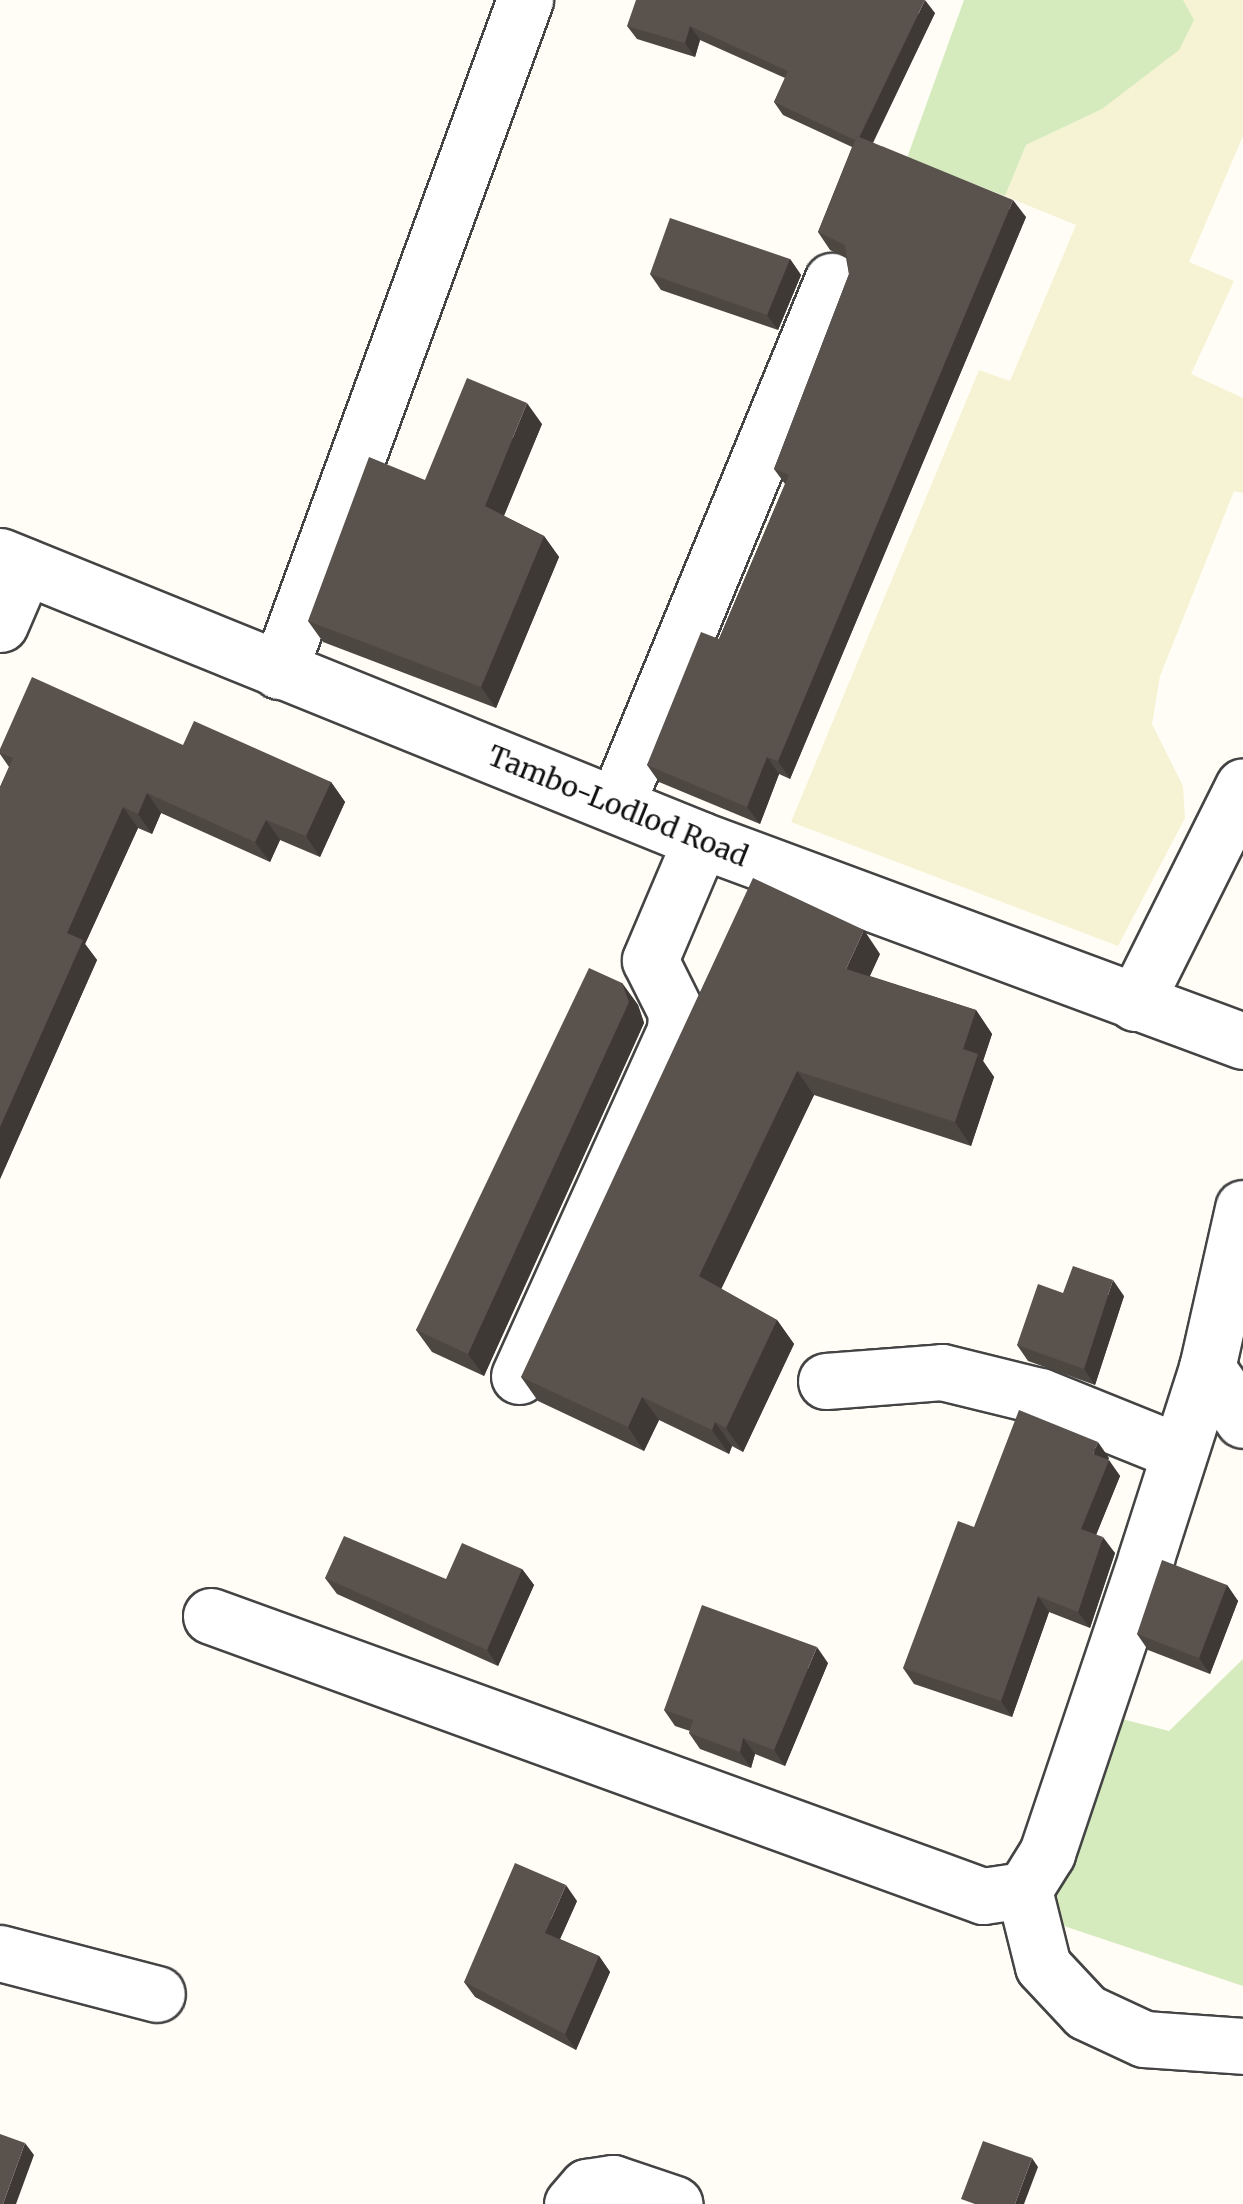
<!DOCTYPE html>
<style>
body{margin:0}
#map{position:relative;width:1243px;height:2204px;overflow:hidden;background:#fffdf5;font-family:Merriweather,serif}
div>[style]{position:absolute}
.farmland>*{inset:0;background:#f6f3d4}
.green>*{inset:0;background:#d5ebbd}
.roads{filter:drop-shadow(2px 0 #444) drop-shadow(-2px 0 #444) drop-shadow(0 2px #444) drop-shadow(0 -2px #444)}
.minor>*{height:55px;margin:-27.5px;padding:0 27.5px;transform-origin:27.5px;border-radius:27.5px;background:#fff}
.wall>*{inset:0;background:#4d4742}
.shaded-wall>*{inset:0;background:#3f3936}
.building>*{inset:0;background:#5a524d}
span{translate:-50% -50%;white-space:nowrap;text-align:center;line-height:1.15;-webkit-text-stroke:10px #fff;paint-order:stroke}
.street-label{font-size:28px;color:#111}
</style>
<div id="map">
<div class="farmland">
<i style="clip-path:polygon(1183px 0,1243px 0,1243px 136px,1189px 262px,1234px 281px,1191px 374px,1243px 398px,1243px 493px,1234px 491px,1160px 676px,1152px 724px,1183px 786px,1185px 818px,1118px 946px,791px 822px,979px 370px,1010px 381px,1076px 225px,1005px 196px,1026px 145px,1102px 109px)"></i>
</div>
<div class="green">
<i style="clip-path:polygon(964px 0,1183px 0,1194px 20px,1179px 50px,1102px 109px,1026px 145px,1005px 196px,907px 158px)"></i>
<i style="clip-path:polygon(1243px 1659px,1243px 1986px,1046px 1920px,1118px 1718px,1169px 1731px)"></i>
</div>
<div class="roads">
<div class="minor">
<i style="left:0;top:556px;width:756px;rotate:22.05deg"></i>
<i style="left:701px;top:840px;width:578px;rotate:20.35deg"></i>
<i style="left:0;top:624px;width:63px;rotate:-66.7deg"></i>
<i style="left:279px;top:671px;width:715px;rotate:-69.87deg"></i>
<i style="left:616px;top:805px;width:567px;rotate:-67.6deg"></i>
<i style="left:1135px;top:1003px;width:242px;rotate:-63.5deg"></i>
<i style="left:1207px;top:1368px;width:63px;rotate:55.3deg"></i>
<i style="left:519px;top:1376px;width:379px;rotate:-65.7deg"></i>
<i style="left:675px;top:1031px;width:19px;rotate:-87deg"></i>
<i style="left:676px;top:1012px;width:58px;rotate:-116.6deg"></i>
<i style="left:650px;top:960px;width:130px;rotate:-67deg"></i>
<i style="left:826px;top:1381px;width:116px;rotate:-4.4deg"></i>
<i style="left:942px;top:1372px;width:101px;rotate:13.8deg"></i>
<i style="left:1040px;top:1396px;width:147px;rotate:22deg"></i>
<i style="left:211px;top:1616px;width:821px;rotate:19.94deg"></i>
<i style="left:983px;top:1896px;width:41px;rotate:-8.3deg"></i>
<i style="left:1024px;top:1890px;width:44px;rotate:-58.1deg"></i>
<i style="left:1047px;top:1853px;width:311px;rotate:-71.4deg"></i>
<i style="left:1146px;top:1558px;width:200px;rotate:-72.2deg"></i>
<i style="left:1207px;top:1368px;width:164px;rotate:-77.3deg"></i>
<i style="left:1024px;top:1890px;width:78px;rotate:76deg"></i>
<i style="left:1043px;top:1966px;width:63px;rotate:46.9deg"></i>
<i style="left:1086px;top:2012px;width:64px;rotate:25deg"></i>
<i style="left:1144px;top:2039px;width:99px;rotate:4deg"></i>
<i style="left:0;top:1953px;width:162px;rotate:14.6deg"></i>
<i style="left:572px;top:2204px;width:23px;rotate:-49deg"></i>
<i style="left:587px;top:2187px;width:26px;rotate:-9deg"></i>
<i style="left:613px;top:2183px;width:65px;rotate:18.7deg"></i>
</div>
</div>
<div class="wall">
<i style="clip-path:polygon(935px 13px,873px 143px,1026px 217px,790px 779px,779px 774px,760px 824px,659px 782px,647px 765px,719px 639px,785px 484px,774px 469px,849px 274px,846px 258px,830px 250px,818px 232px,852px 147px,783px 115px,774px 102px,785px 78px,700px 40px,695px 57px,637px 39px,627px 26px)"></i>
<i style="clip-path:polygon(790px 259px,801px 275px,778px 330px,661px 290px,650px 274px)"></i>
<i style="clip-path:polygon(542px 424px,504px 516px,544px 536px,559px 557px,496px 708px,323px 642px,308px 621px,425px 480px)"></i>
<i style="clip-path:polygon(183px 745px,331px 782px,345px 802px,320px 857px,280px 840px,270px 862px,161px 813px,152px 834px,138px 828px,85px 944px,97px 960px,0 1179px,0 787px,9px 767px,0 754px,0 749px)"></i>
<i style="clip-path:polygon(880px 954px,870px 976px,976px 1010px,992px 1034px,983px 1061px,994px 1077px,971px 1146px,814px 1095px,721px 1289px,777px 1320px,794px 1344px,743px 1452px,732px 1446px,729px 1454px,659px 1420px,644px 1451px,538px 1401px,521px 1377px)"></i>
<i style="clip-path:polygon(622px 983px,638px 1005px,644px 1023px,484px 1376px,432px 1352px,416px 1330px)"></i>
<i style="clip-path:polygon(1063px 1293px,1124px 1296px,1095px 1385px,1028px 1361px,1017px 1345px)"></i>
<i style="clip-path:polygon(1109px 1458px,1108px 1460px,1120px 1476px,1096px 1535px,1115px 1553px,1090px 1628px,1049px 1612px,1012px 1717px,914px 1684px,903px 1668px)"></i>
<i style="clip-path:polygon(522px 1569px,534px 1585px,498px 1666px,337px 1594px,325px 1578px,446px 1579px)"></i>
<i style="clip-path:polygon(1227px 1585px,1238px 1601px,1210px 1674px,1148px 1650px,1137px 1634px)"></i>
<i style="clip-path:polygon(828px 1663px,785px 1766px,755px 1754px,751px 1768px,700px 1749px,689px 1733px,690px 1731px,675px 1726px,664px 1710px)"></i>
<i style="clip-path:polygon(577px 1901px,560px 1939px,599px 1956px,610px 1972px,576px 2050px,475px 1997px,464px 1982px)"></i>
</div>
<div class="shaded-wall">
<i style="clip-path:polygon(925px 0,935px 13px,867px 154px,858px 141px)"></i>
<i style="clip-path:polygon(690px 26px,700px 40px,695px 57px,685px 43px)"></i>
<i style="clip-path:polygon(1013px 200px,1026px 217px,790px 779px,778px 761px)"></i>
<i style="clip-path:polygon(790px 259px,801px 275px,778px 330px,767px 315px)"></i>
<i style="clip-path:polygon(527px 403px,542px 424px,499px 527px,485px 506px)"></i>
<i style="clip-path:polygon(544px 536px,559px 557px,496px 708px,481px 687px)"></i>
<i style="clip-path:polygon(767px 757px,779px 774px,760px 824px,747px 807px)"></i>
<i style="clip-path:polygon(331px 782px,345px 802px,320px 857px,306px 836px)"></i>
<i style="clip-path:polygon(147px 793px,161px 813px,152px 834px,138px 814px)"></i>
<i style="clip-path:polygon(123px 807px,138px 828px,85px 944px,97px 960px,0 1179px,0 1127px,67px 933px)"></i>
<i style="clip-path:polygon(266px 820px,280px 840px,270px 862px,255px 842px)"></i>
<i style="clip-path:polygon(864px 930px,880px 954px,862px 992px,846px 969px)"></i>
<i style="clip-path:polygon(622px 983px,638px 1005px,644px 1023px,484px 1376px,468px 1354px)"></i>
<i style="clip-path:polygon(976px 1010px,992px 1034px,983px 1061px,994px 1077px,971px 1146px,955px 1122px,963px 1049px)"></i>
<i style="clip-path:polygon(797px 1071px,814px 1095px,716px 1300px,699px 1276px)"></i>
<i style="clip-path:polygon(1113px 1280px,1124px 1296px,1095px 1385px,1084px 1369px)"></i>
<i style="clip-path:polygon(777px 1320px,794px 1344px,743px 1452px,726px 1428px)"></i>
<i style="clip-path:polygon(642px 1397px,659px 1420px,644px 1451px,628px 1427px)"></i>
<i style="clip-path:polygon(715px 1422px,732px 1446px,729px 1454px,712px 1430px)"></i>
<i style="clip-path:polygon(1098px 1442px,1109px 1458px,1104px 1470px,1093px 1454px)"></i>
<i style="clip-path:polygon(1109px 1460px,1120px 1476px,1092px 1545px,1081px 1529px)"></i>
<i style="clip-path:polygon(1103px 1537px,1115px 1553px,1090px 1628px,1078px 1612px)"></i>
<i style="clip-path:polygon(522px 1569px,534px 1585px,498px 1666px,487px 1650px)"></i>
<i style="clip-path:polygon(1227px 1585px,1238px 1601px,1210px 1674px,1199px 1658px)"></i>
<i style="clip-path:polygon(1038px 1596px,1049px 1612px,1012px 1717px,1001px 1701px)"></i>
<i style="clip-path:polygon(817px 1647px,828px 1663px,785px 1766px,774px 1750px)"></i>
<i style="clip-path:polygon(743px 1738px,755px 1754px,751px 1768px,740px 1752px)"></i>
<i style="clip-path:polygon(566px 1885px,577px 1901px,556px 1948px,545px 1933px)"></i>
<i style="clip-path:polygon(599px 1956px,610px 1972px,576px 2050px,565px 2034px)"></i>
<i style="clip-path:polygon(25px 2143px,34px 2155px,16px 2204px,3px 2204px)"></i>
<i style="clip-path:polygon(1032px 2158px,1038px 2167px,1024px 2204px,1015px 2204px)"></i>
</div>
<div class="building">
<i style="clip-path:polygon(636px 0,925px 0,859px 137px,857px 136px,855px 140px,774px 102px,788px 71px,690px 26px,685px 43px,627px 26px)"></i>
<i style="clip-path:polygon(857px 136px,1013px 200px,778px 761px,767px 757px,747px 807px,647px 765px,701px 632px,719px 639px,789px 475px,774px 469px,849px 274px,845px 245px,818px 232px)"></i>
<i style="clip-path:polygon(670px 218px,790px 259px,767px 315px,650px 274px)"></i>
<i style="clip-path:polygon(467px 378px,527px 403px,485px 506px,544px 536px,481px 687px,308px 621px,369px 457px,425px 480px)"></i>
<i style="clip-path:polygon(32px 677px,183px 745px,194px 721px,331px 782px,306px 836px,266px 820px,255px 842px,147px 793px,138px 814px,123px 807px,67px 933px,83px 940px,0 1127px,0 787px,13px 758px,0 753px,0 749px)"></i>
<i style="clip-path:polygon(753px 878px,864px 930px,846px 969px,976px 1010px,963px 1049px,978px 1054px,955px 1122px,797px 1071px,699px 1276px,777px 1320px,726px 1428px,715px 1422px,712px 1430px,642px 1397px,628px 1427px,521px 1377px)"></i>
<i style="clip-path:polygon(589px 968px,622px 983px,629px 1002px,468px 1354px,416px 1330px)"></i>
<i style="clip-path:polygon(1073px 1266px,1113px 1280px,1084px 1369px,1017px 1345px,1038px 1284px,1063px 1293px)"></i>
<i style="clip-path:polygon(1019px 1410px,1098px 1442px,1093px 1454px,1109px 1460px,1081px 1529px,1103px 1537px,1078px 1612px,1038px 1596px,1001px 1701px,903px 1668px,958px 1521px,974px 1527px)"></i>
<i style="clip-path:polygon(344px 1536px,446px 1579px,462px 1543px,522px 1569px,487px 1650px,325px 1578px)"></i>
<i style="clip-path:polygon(1162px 1560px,1227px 1585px,1199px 1658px,1137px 1634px)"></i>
<i style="clip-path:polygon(702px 1605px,817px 1647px,774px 1750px,743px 1738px,740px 1752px,689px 1733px,693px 1720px,664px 1710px)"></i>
<i style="clip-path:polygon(515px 1863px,566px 1885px,545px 1933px,599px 1956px,565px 2034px,464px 1982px)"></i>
<i style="clip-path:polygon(0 2134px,25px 2143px,3px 2204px,0 2204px)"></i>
<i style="clip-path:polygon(983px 2141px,1032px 2158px,1015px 2204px,975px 2204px,961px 2199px)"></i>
</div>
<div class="street-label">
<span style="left:618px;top:806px;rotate:22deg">Tambo-Lodlod Road</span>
</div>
</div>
